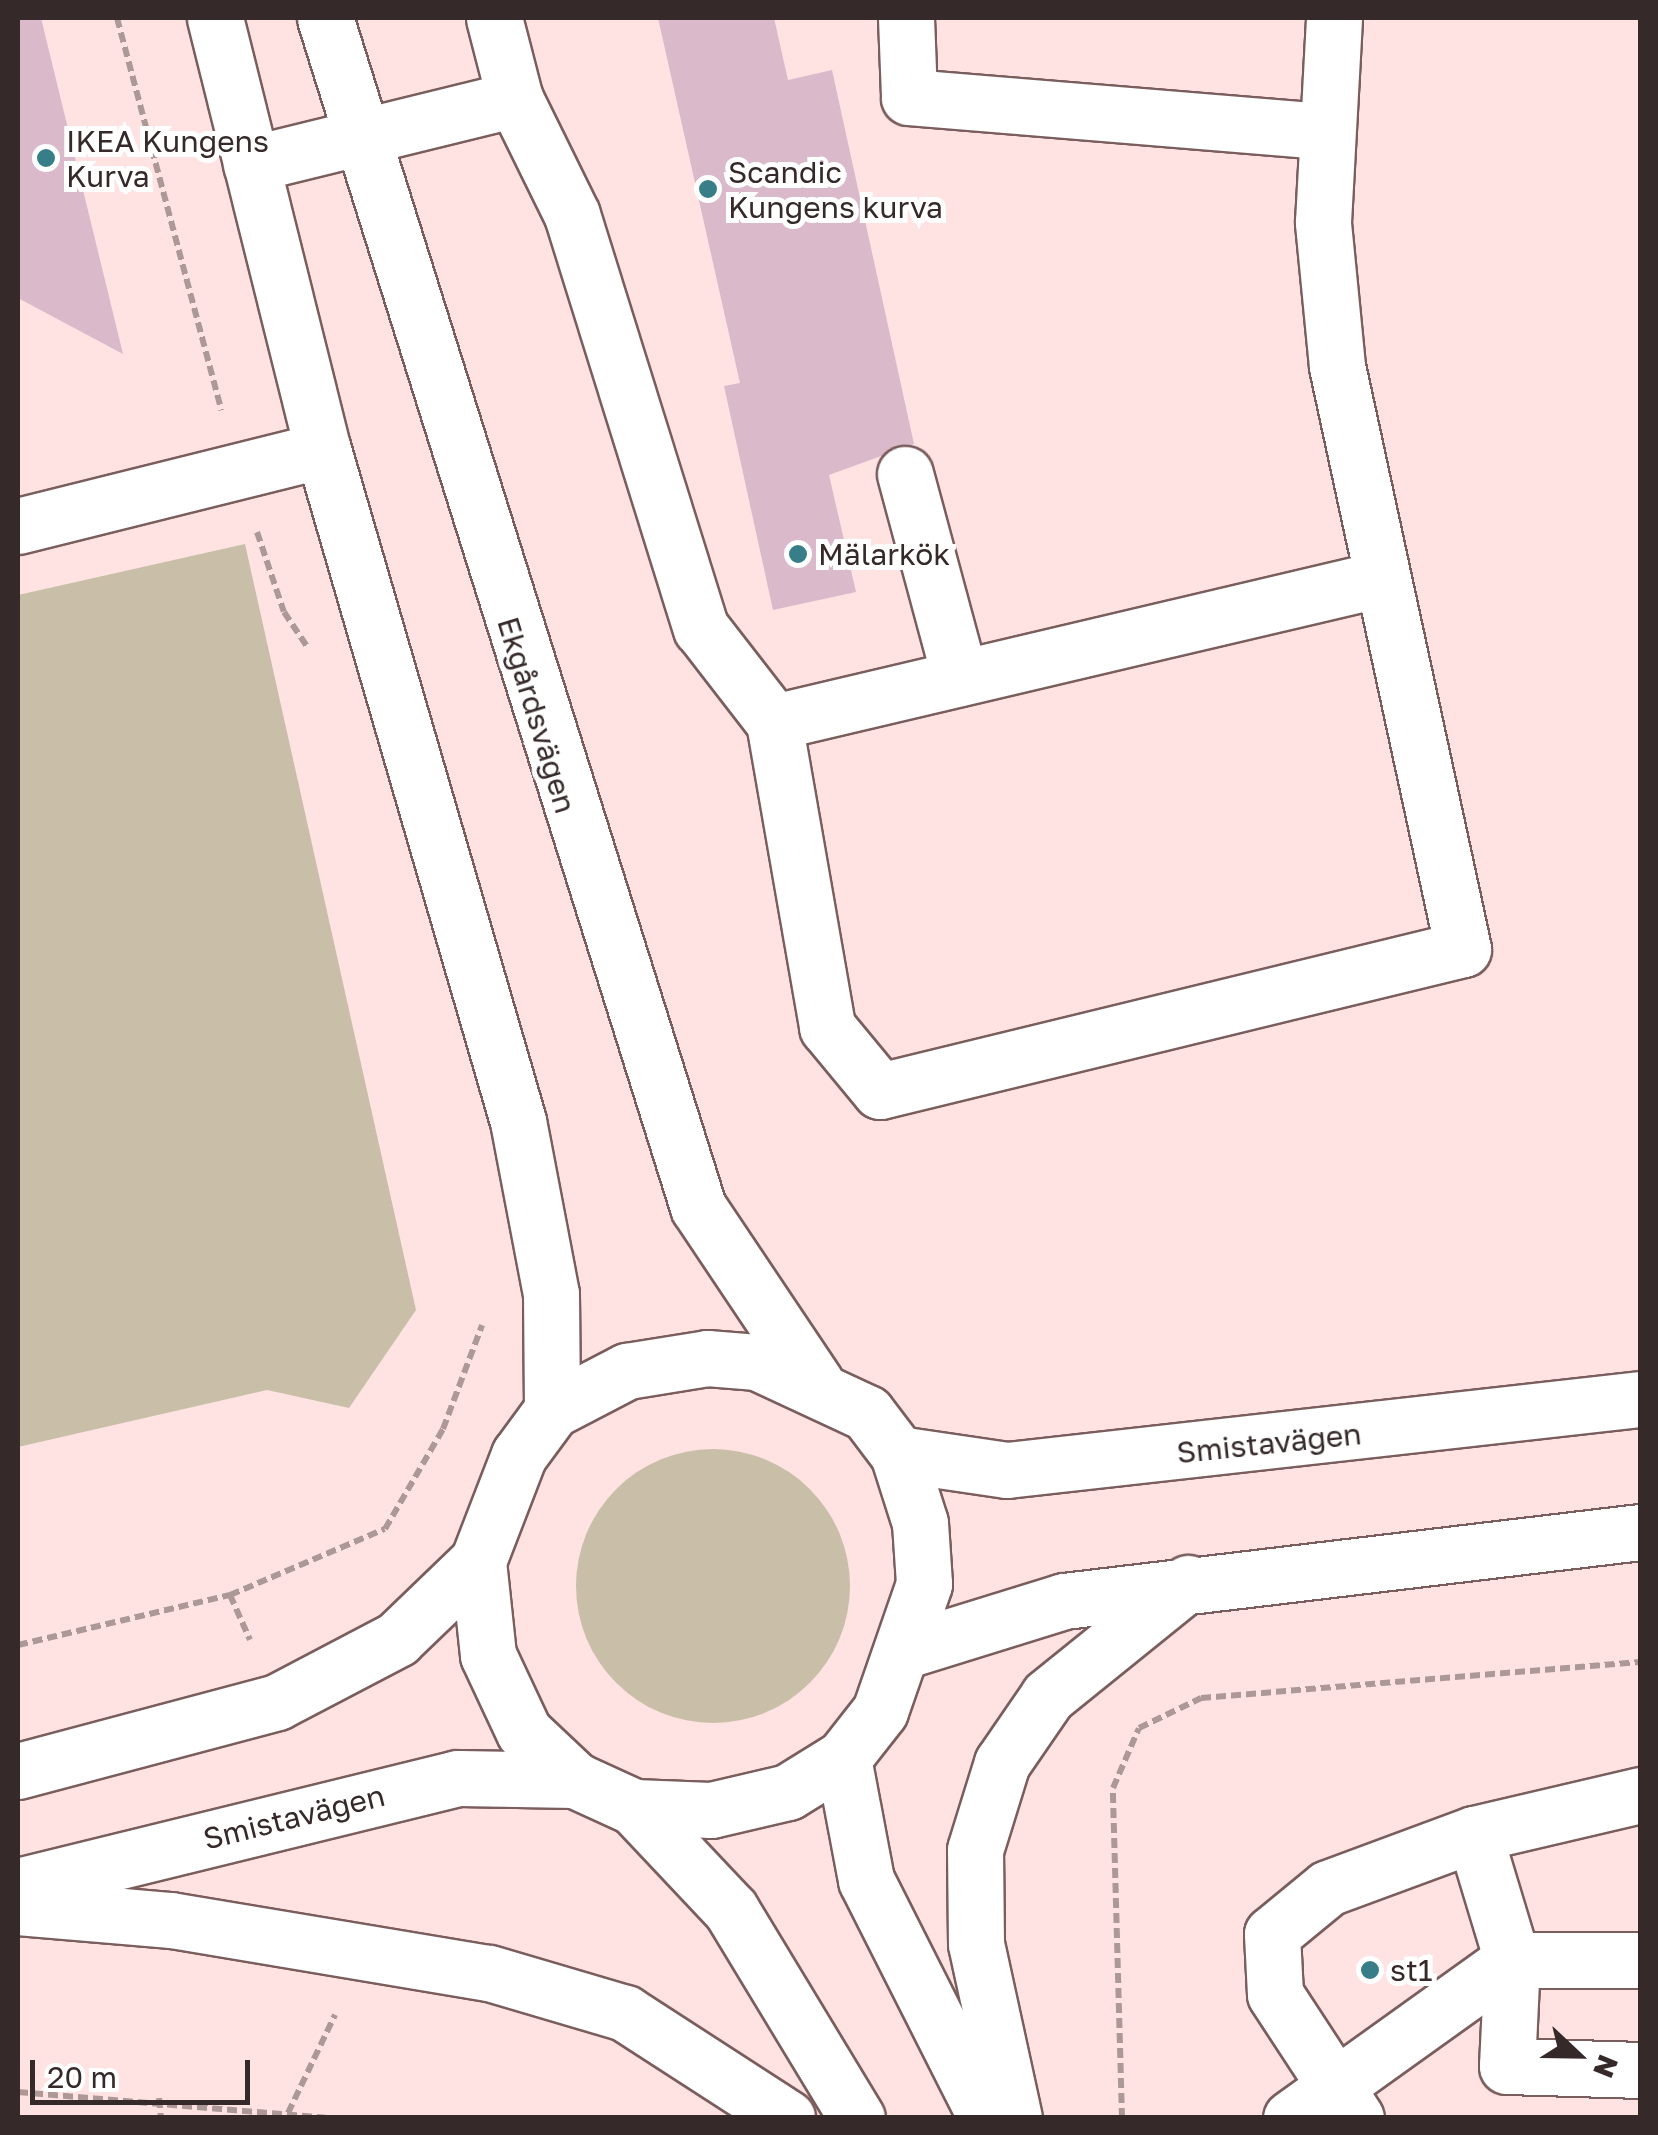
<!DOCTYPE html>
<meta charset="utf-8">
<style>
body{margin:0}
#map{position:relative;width:1658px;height:2135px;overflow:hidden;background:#fee3e2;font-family:"Golos Text",sans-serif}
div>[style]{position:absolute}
.green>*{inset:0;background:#c9bfa8}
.round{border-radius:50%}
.building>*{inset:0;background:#dab9cb}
.path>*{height:6px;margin-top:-3px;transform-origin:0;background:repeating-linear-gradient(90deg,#ad9898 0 10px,transparent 0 15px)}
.roads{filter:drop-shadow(2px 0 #7a5d5d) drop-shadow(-2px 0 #7a5d5d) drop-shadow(0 2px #7a5d5d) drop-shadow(0 -2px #7a5d5d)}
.minor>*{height:55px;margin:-27.5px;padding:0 27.5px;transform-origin:27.5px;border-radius:27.5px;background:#fff}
.major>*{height:55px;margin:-27.5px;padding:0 27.5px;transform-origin:27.5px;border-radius:27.5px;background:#fff}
.dots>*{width:28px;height:28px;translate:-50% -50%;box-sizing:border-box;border:5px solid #fff;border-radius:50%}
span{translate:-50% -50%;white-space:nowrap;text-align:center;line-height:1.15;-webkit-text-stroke:10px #fff;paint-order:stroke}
.poi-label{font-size:30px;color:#352929}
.left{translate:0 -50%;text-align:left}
.street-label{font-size:30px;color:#352929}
.frame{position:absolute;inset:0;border:20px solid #352929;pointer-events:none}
.north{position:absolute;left:1528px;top:2005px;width:100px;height:100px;-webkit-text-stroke:8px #fff;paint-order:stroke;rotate:112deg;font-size:28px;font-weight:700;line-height:40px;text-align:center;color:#352929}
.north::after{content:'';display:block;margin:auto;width:35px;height:45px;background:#352929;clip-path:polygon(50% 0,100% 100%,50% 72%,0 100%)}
.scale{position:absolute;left:30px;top:2060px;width:220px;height:45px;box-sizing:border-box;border:5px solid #352929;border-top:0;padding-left:12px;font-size:30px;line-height:35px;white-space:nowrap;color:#352929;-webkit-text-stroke:8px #fff;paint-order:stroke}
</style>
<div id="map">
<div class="green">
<i style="clip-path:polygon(245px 544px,416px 1310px,349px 1408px,267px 1390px,18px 1447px,18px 595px)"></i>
<i class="round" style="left:576px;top:1449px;width:274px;height:274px"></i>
</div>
<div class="building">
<i style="clip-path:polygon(18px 18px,41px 18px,123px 354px,18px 298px)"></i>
<i style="clip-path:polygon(658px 18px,774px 18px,788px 80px,832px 70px,914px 444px,829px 475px,856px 592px,773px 610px,724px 386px,740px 383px)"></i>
</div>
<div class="path">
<i style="left:117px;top:18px;width:406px;rotate:75.1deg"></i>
<i style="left:257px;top:532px;width:84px;rotate:71.4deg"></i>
<i style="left:284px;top:612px;width:43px;rotate:56.3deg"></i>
<i style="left:230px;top:1595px;width:49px;rotate:66deg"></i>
<i style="left:18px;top:1645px;width:218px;rotate:-13.3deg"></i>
<i style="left:230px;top:1595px;width:168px;rotate:-23.1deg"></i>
<i style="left:385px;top:1529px;width:116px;rotate:-59.9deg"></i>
<i style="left:443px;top:1429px;width:111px;rotate:-69.4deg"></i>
<i style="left:18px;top:2092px;width:309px;rotate:4.8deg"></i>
<i style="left:159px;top:2098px;width:20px;rotate:84deg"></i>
<i style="left:288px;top:2113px;width:109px;rotate:-64.4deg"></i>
<i style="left:1122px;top:2118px;width:330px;rotate:-91.6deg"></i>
<i style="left:1113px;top:1788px;width:65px;rotate:-66.6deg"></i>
<i style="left:1139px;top:1728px;width:69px;rotate:-25.8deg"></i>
<i style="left:1201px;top:1698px;width:440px;rotate:-4.7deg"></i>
</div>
<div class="roads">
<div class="minor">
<i style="left:494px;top:18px;width:84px;rotate:75.5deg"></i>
<i style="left:515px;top:99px;width:129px;rotate:63.8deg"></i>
<i style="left:572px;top:215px;width:433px;rotate:72.7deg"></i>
<i style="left:701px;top:628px;width:119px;rotate:52.2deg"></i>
<i style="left:774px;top:722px;width:624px;rotate:-13.26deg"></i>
<i style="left:906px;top:18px;width:79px;rotate:87.8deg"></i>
<i style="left:909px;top:97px;width:415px;rotate:4.7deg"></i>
<i style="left:251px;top:164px;width:272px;rotate:-13.8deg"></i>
<i style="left:905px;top:474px;width:211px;rotate:74.9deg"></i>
<i style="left:18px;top:526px;width:314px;rotate:-14deg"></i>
<i style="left:774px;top:722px;width:310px;rotate:80.1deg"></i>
<i style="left:827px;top:1027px;width:83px;rotate:50.4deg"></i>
<i style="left:880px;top:1091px;width:600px;rotate:-13.69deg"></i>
<i style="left:1463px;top:949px;width:596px;rotate:-102.2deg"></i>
<i style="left:1337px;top:366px;width:145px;rotate:-95.6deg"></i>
<i style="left:1323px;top:222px;width:204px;rotate:-86.9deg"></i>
<i style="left:843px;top:1758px;width:124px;rotate:79.3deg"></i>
<i style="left:866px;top:1880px;width:267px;rotate:63.2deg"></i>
<i style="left:634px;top:1807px;width:141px;rotate:46.7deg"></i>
<i style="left:731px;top:1910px;width:243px;rotate:58.8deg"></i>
<i style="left:1474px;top:1834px;width:132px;rotate:73.2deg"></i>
<i style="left:1512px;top:1960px;width:106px;rotate:92.7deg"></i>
<i style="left:1507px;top:2066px;width:133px;rotate:1.7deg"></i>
<i style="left:18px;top:1907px;width:154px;rotate:4.9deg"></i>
<i style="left:171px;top:1920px;width:322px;rotate:9.5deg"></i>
<i style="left:489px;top:1973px;width:142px;rotate:16.4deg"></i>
<i style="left:625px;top:2013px;width:193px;rotate:32.9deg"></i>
<i style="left:1291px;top:2118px;width:272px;rotate:-35.6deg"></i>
<i style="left:1512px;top:1960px;width:128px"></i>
<i style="left:1356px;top:2118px;width:148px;rotate:-123.2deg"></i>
<i style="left:1275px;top:1994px;width:60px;rotate:-92.9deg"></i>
<i style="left:1272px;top:1934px;width:72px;rotate:-39.4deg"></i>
<i style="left:1328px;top:1888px;width:156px;rotate:-20.3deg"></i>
<i style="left:1474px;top:1834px;width:171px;rotate:-13.2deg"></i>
</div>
<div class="major">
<i style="left:215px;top:18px;width:445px;rotate:76deg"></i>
<i style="left:323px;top:450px;width:699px;rotate:73.8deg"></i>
<i style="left:518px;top:1121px;width:176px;rotate:79.2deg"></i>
<i style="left:551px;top:1294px;width:116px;rotate:89.5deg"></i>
<i style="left:325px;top:18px;width:1246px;rotate:72.58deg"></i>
<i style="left:698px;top:1207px;width:212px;rotate:56.2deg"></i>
<i style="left:707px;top:1358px;width:50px;rotate:4.6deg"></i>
<i style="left:757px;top:1362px;width:121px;rotate:24.9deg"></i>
<i style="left:867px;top:1413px;width:51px;rotate:52.9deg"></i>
<i style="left:898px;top:1454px;width:72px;rotate:72.3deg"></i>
<i style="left:920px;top:1523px;width:61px;rotate:86.2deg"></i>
<i style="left:924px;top:1584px;width:134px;rotate:109.1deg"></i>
<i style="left:880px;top:1711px;width:60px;rotate:128.2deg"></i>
<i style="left:843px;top:1758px;width:65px;rotate:148.3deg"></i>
<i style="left:788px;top:1792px;width:79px;rotate:166.8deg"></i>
<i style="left:711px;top:1810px;width:77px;rotate:-177.8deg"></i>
<i style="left:634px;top:1807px;width:65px;rotate:-155.4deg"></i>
<i style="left:575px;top:1780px;width:70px;rotate:-136.7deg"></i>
<i style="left:524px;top:1732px;width:85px;rotate:-115.1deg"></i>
<i style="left:488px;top:1655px;width:95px;rotate:-96.1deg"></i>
<i style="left:478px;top:1561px;width:114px;rotate:-68.9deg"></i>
<i style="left:519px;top:1455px;width:56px;rotate:-53.7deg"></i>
<i style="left:552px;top:1410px;width:85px;rotate:-27.5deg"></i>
<i style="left:627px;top:1371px;width:81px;rotate:-9.2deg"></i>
<i style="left:898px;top:1454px;width:110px;rotate:8.4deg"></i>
<i style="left:1007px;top:1470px;width:637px;rotate:-6.4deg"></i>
<i style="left:906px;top:1650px;width:165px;rotate:-17.2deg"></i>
<i style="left:1064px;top:1601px;width:580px;rotate:-6.83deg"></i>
<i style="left:18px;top:1771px;width:268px;rotate:-14.9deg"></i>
<i style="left:277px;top:1702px;width:136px;rotate:-27.7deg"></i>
<i style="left:397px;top:1639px;width:112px;rotate:-43.9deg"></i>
<i style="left:18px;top:1886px;width:453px;rotate:-13.8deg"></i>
<i style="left:458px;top:1778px;width:117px;rotate:1deg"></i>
<i style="left:1014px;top:2118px;width:178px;rotate:-102.3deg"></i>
<i style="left:976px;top:1944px;width:94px;rotate:-90.6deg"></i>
<i style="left:975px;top:1850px;width:91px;rotate:-72.8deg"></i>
<i style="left:1002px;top:1763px;width:81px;rotate:-55.5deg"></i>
<i style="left:1048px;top:1696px;width:180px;rotate:-38.9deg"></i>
</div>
</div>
<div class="dots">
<i style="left:46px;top:158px;background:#377e88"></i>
<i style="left:708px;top:189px;background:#377e88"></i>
<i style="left:798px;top:554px;background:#377e88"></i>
<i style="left:1370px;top:1970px;background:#377e88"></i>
</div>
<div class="poi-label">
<span class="left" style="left:66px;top:158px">IKEA Kungens<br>Kurva</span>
<span class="left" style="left:728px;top:189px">Scandic<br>Kungens kurva</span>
<span class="left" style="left:818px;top:554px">Mälarkök</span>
<span class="left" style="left:1390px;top:1970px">st1</span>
</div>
<div class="street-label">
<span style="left:537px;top:715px;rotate:73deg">Ekgårdsvägen</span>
<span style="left:1269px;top:1443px;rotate:-6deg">Smistavägen</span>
<span style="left:294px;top:1817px;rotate:-14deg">Smistavägen</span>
</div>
<div class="frame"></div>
<div class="north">N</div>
<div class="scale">20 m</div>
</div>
